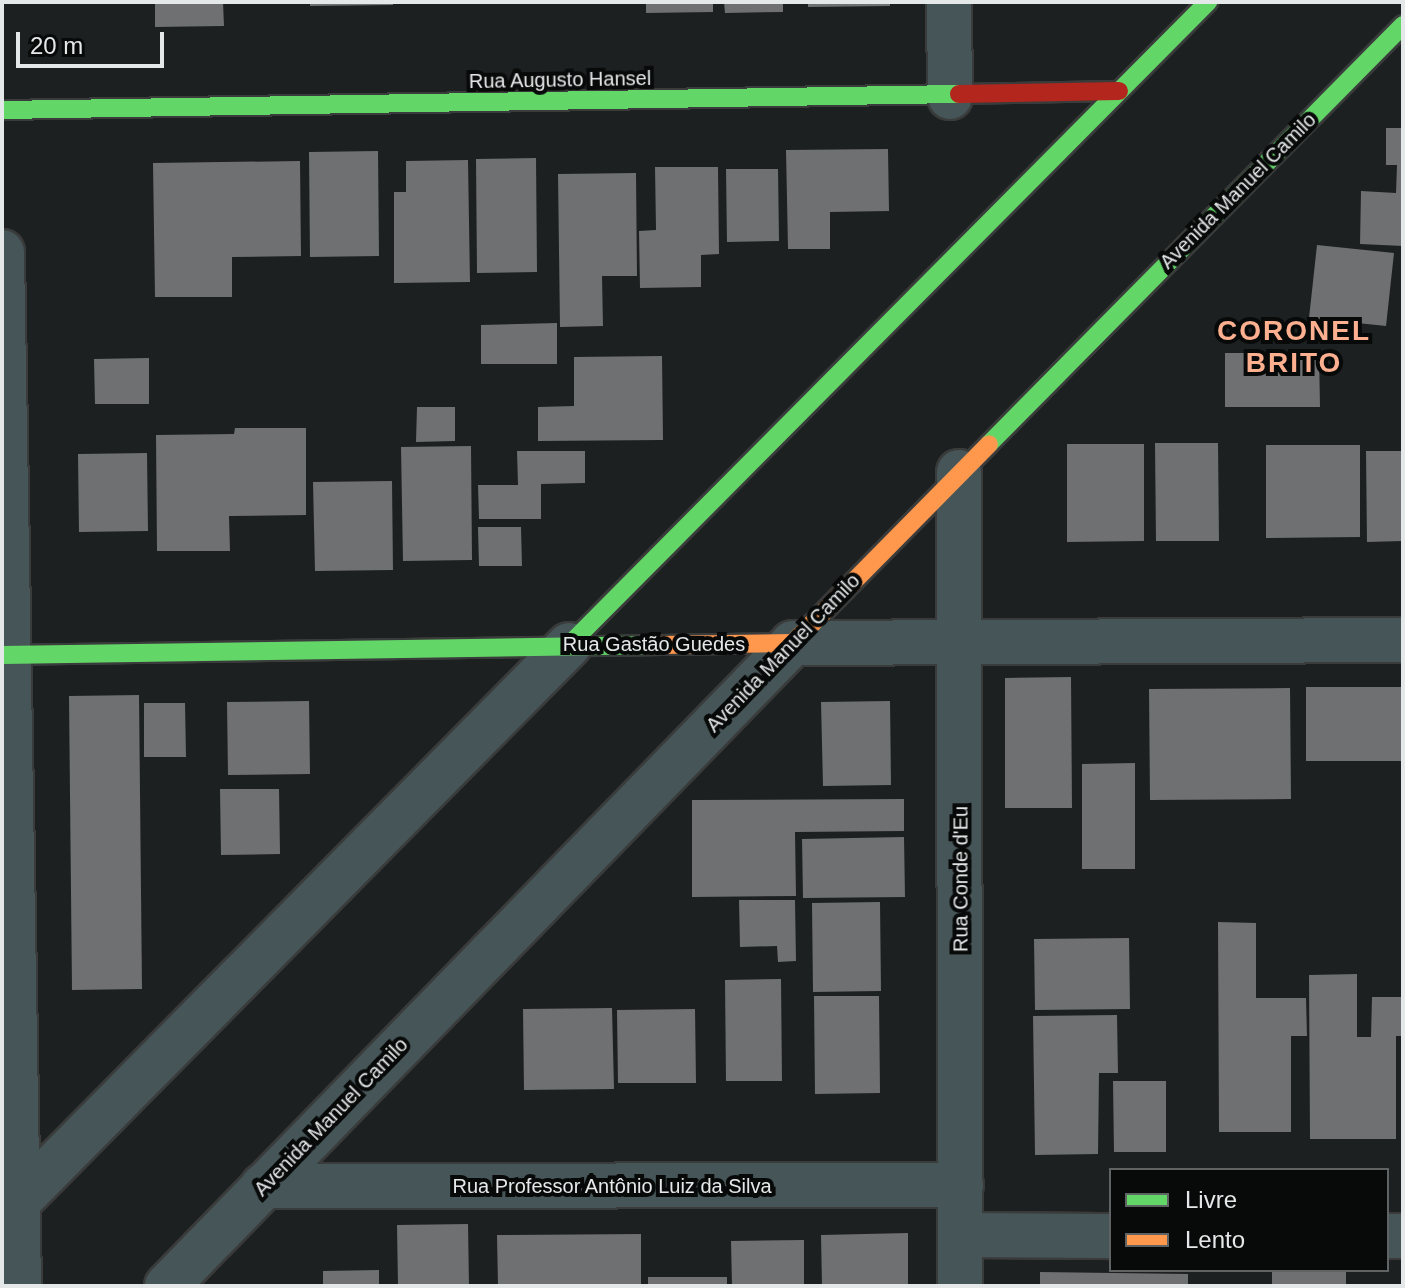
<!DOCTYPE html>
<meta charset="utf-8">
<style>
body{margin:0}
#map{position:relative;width:1405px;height:1288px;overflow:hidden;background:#1d2020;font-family:Helvetica,sans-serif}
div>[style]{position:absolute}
.building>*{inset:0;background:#6e7071}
.roads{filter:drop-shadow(2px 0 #3a3b3b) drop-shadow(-2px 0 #3a3b3b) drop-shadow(0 2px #3a3b3b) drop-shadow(0 -2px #3a3b3b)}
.street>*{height:44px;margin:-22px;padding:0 22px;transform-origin:22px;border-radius:22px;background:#465557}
.fast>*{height:18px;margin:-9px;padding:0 9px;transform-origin:9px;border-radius:9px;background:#63d668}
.slow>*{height:18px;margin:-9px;padding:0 9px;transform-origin:9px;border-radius:9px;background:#ff974d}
.jam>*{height:18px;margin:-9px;padding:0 9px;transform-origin:9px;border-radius:9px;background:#b3261e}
span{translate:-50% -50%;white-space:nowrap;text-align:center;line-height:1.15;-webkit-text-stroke:8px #080a0a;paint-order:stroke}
.street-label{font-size:20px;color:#e5e8e8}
.district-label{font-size:28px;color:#fcb08f;font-weight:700;letter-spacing:2px}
.frame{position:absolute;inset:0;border:4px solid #e5e8e8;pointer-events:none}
.legend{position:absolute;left:1109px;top:1168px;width:280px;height:104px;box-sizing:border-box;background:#080a0a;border:2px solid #606363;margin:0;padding:10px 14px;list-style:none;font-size:24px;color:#e5e8e8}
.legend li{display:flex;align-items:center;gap:16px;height:40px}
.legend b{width:40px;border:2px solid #606363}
.scale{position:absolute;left:16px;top:32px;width:148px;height:36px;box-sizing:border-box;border:4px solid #e5e8e8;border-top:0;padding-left:10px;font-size:24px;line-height:28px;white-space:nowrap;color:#e5e8e8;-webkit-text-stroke:6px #080a0a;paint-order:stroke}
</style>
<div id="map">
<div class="building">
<i style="clip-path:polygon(155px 2px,223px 2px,224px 26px,155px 27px)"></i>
<i style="clip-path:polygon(310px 2px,393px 2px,393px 5px,310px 6px)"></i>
<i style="clip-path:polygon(646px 2px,713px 2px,713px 12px,646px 13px)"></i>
<i style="clip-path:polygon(724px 2px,783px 2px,783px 12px,725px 13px)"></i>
<i style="clip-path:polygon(808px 2px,890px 2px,890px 6px,808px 7px)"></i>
<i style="clip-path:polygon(1386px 128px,1403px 128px,1403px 246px,1360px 244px,1361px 191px,1396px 193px,1397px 165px,1386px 165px)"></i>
<i style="clip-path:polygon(888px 149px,889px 211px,830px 212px,830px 249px,788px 249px,786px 150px)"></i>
<i style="clip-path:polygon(378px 151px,379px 256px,310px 257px,309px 152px)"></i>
<i style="clip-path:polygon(536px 158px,537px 272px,477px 273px,476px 159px)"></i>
<i style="clip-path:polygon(468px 160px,470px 282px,394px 283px,394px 192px,406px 192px,406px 161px)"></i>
<i style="clip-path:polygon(300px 161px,301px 256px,232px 257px,232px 297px,155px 297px,153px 163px)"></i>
<i style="clip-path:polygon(655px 167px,718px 167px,719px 254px,701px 255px,701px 287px,640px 288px,639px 231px,656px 230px)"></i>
<i style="clip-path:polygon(726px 169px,778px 169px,779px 241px,727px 242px)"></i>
<i style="clip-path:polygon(636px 173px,637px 276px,602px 276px,603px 326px,560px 327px,558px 174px)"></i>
<i style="clip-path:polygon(1317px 245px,1394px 253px,1386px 326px,1309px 318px)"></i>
<i style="clip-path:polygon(557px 323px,557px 364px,481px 364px,481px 325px)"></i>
<i style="clip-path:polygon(1225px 353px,1319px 353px,1320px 407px,1225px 407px)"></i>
<i style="clip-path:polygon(662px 356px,663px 440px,538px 441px,538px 407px,574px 406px,574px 357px)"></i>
<i style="clip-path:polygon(149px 358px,149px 404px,95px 404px,94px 359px)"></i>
<i style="clip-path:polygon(417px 407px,455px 407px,455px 441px,416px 442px)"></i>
<i style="clip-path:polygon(235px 428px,306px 428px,306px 515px,229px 516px,230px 551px,157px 551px,156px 435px,234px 434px)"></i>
<i style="clip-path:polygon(1155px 443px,1218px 443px,1219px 541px,1156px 541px)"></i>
<i style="clip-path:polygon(1067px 444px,1144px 444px,1144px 541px,1067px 542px)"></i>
<i style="clip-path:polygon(1266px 445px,1360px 445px,1360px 537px,1266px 538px)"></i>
<i style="clip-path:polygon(471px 446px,472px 560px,403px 561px,401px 447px)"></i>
<i style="clip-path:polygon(517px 451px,585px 451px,585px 483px,541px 484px,541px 519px,479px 519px,478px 485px,518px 485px)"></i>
<i style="clip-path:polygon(1366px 451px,1403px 451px,1403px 541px,1367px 542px)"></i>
<i style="clip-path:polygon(147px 453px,148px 531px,79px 532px,78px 454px)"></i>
<i style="clip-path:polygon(392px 481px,393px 570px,315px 571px,313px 482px)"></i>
<i style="clip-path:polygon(478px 527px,521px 527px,522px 566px,479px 566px)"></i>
<i style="clip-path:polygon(1071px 677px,1072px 808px,1005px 808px,1005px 678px)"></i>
<i style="clip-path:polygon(1306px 687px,1403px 687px,1403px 761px,1306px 761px)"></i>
<i style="clip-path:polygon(1290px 688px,1291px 799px,1150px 800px,1149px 689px)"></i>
<i style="clip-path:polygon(139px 695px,142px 989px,72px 990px,69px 696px)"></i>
<i style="clip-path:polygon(309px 701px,310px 774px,228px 775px,227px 702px)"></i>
<i style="clip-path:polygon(890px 701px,891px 785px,823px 786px,821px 702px)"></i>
<i style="clip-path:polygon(144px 703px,185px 703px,186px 757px,144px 757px)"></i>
<i style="clip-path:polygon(1135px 763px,1135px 869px,1082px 869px,1082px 764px)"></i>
<i style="clip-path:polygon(220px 789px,279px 789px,280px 854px,221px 855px)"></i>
<i style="clip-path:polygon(904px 799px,904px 831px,795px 832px,796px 896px,692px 897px,692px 800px)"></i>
<i style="clip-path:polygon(904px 837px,905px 897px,803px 898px,802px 839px)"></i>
<i style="clip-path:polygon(739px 900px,795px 900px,796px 961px,778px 962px,777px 946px,740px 947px)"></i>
<i style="clip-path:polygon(880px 902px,881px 991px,813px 992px,812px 903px)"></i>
<i style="clip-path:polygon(1218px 922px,1256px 923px,1256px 998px,1306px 998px,1307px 1036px,1291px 1036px,1291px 1132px,1219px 1132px)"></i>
<i style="clip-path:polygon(1129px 938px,1130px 1009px,1035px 1010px,1034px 939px)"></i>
<i style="clip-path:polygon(1357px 974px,1357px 1037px,1371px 1037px,1372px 997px,1403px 997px,1403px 1036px,1396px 1036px,1396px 1139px,1310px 1139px,1309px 975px)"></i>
<i style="clip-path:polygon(781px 979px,782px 1081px,726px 1081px,725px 980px)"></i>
<i style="clip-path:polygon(814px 996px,879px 996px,880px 1093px,815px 1094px)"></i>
<i style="clip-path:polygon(612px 1008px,614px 1089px,524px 1090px,523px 1009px)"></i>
<i style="clip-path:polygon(695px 1009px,696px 1083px,618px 1083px,617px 1010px)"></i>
<i style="clip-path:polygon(1117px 1015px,1118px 1073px,1099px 1073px,1098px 1154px,1035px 1155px,1033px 1016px)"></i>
<i style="clip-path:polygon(1113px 1081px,1166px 1081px,1166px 1152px,1114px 1152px)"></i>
<i style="clip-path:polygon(468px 1224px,469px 1286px,398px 1286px,397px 1225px)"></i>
<i style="clip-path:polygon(908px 1233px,908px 1286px,822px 1286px,821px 1235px)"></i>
<i style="clip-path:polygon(641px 1234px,641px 1286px,498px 1286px,497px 1235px)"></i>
<i style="clip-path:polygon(804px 1240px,804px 1286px,732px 1286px,731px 1241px)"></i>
<i style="clip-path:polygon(379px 1270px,379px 1286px,323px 1286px,323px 1271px)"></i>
<i style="clip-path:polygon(1040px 1272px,1188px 1274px,1188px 1286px,1040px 1286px)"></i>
<i style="clip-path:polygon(1272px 1272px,1346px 1272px,1346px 1286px,1272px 1286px)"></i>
<i style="clip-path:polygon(648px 1277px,727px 1277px,727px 1286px,648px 1286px)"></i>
</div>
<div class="roads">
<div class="street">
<i style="left:949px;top:2px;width:95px;rotate:89.4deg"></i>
<i style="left:2px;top:252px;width:1034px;rotate:89.06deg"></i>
<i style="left:959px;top:472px;width:814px;rotate:89.93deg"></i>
<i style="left:263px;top:1186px;width:698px;rotate:-0.08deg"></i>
<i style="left:5px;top:1215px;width:802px;rotate:-45.3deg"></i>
<i style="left:960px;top:1235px;width:151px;rotate:0.4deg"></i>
<i style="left:1387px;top:1236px;width:16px"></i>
<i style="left:167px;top:1286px;width:897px;rotate:-45.77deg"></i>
<i style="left:793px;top:643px;width:610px;rotate:-0.28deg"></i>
</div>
<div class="fast">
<i style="left:2px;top:110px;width:957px;rotate:-0.96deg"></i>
<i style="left:989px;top:444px;width:589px;rotate:-45.34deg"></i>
<i style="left:569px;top:645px;width:907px;rotate:-45.18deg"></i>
<i style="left:2px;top:655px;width:659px;rotate:-0.87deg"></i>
</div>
<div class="slow">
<i style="left:661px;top:645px;width:132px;rotate:-0.9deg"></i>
<i style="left:793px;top:643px;width:279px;rotate:-45.4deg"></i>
</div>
<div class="jam">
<i style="left:959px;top:94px;width:160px;rotate:-1.1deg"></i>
</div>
</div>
<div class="street-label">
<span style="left:560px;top:80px;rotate:-1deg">Rua Augusto Hansel</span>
<span style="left:1238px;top:191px;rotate:-45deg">Avenida Manuel Camilo</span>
<span style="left:654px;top:644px">Rua Gastão Guedes</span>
<span style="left:783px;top:653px;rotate:-46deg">Avenida Manuel Camilo</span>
<span style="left:961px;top:879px;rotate:-90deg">Rua Conde d'Eu</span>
<span style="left:331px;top:1117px;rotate:-46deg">Avenida Manuel Camilo</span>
<span style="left:612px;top:1186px">Rua Professor Antônio Luiz da Silva</span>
</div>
<div class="district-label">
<span style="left:1294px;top:347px">CORONEL<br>BRITO</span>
</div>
<div class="frame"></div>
<ul class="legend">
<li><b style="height:10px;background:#63d668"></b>Livre</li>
<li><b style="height:10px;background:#ff974d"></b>Lento</li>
</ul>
<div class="scale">20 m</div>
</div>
